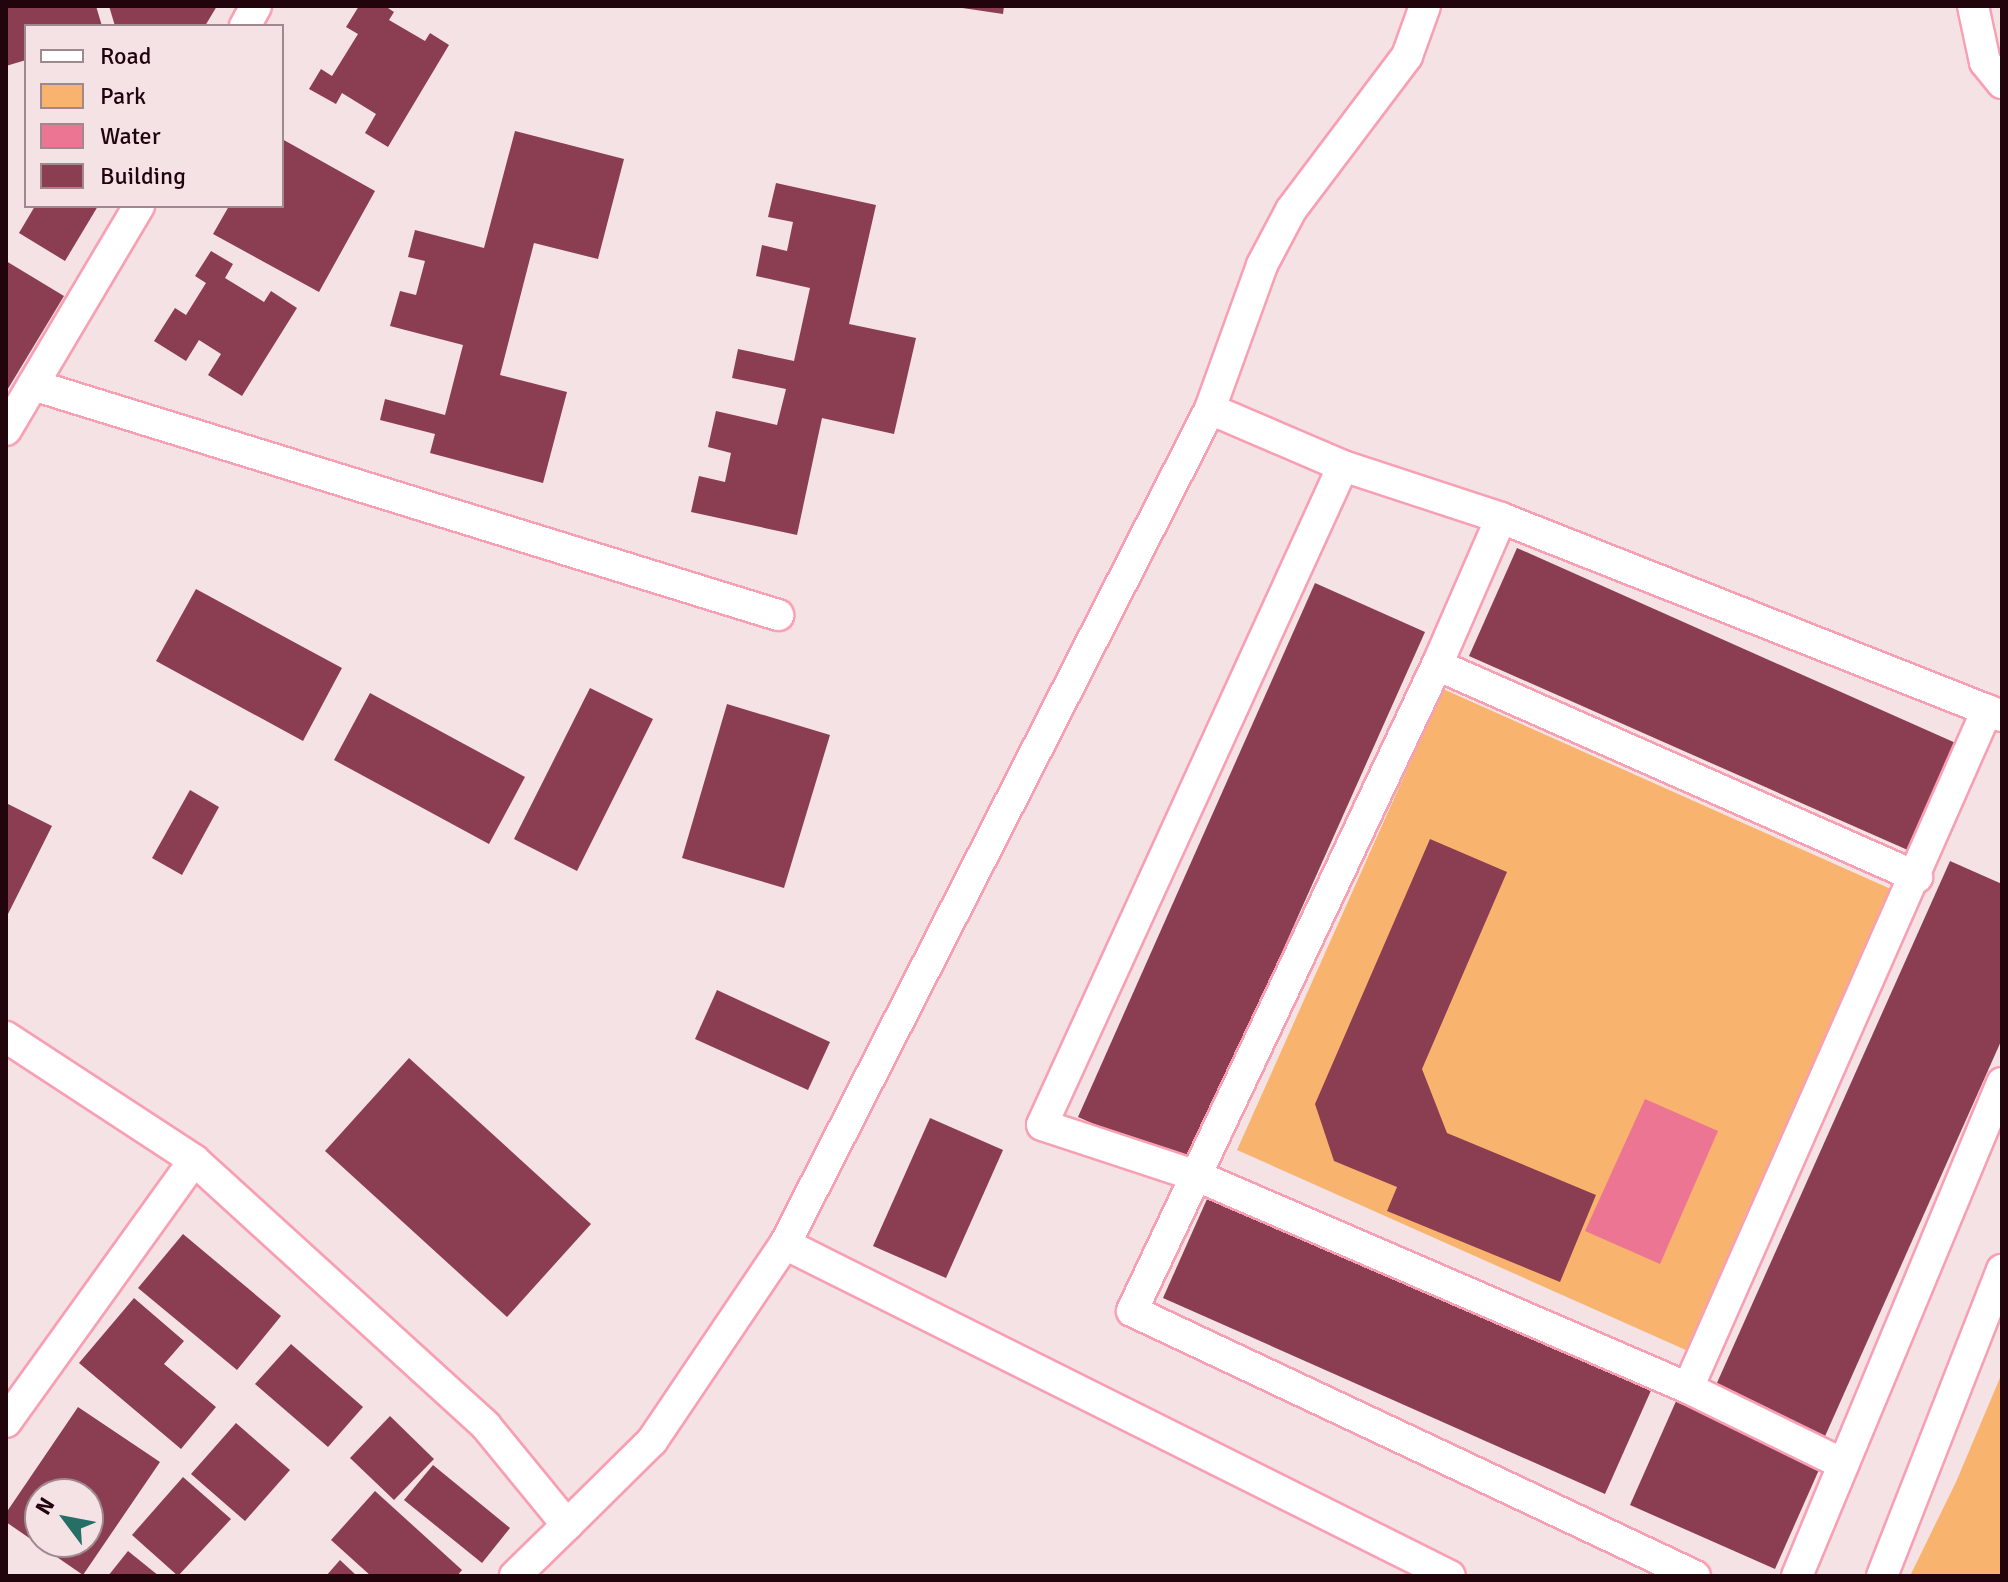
<!DOCTYPE html>
<style>
body{margin:0}
#map{position:relative;width:2008px;height:1582px;overflow:hidden;background:#f5e2e5;font-family:Signika,sans-serif}
div>[style]{position:absolute}
.green>*{inset:0;background:#f8b46f}
.water>*{inset:0;background:#eb7593}
.building>*{inset:0;background:#8b3e52}
.roads{filter:drop-shadow(2px 0 #f8a0b3) drop-shadow(-2px 0 #f8a0b3) drop-shadow(0 2px #f8a0b3) drop-shadow(0 -2px #f8a0b3)}
.minor>*{height:30px;margin:-15px;padding:0 15px;transform-origin:15px;border-radius:15px;background:#fff}
span{translate:-50% -50%;white-space:nowrap;text-align:center;line-height:1.15;-webkit-text-stroke:8px #f5e2e5;paint-order:stroke}
.frame{position:absolute;inset:0;border:8px solid #21040c;pointer-events:none}
.legend{position:absolute;left:24px;top:24px;width:260px;height:184px;box-sizing:border-box;background:#f5e2e5;border:2px solid #a0898e;margin:0;padding:10px 14px;list-style:none;font-size:24px;color:#21040c}
.legend li{display:flex;align-items:center;gap:16px;height:40px}
.legend b{width:40px;border:2px solid #a0898e}
.north{position:absolute;left:24px;top:1478px;width:80px;height:80px;box-sizing:border-box;background:#f5e2e5;border:2px solid #a0898e;border-radius:50%;rotate:302deg;font-size:22px;font-weight:700;line-height:32px;text-align:center;color:#21040c}
.north::after{content:'';display:block;margin:auto;width:28px;height:36px;background:#266f67;clip-path:polygon(50% 0,100% 100%,50% 72%,0 100%)}
</style>
<div id="map">
<div class="green">
<i style="clip-path:polygon(1443px 689px,1893px 890px,1688px 1351px,1237px 1150px)"></i>
<i style="clip-path:polygon(2002px 1373px,2002px 1576px,1910px 1576px,1956px 1482px)"></i>
</div>
<div class="water">
<i style="clip-path:polygon(1645px 1099px,1718px 1131px,1660px 1264px,1585px 1231px)"></i>
</div>
<div class="building">
<i style="clip-path:polygon(6px 6px,96px 6px,102px 26px,26px 26px,26px 60px,6px 66px)"></i>
<i style="clip-path:polygon(109px 6px,217px 6px,205px 26px,115px 26px)"></i>
<i style="clip-path:polygon(359px 6px,385px 6px,394px 12px,389px 20px,425px 41px,430px 33px,449px 45px,388px 147px,365px 133px,376px 114px,342px 93px,336px 104px,309px 89px,321px 69px,332px 76px,358px 34px,346px 27px)"></i>
<i style="clip-path:polygon(949px 6px,1004px 6px,1003px 14px)"></i>
<i style="clip-path:polygon(515px 131px,624px 159px,598px 259px,534px 243px,500px 375px,567px 392px,543px 483px,430px 453px,435px 434px,380px 420px,385px 399px,445px 415px,463px 345px,390px 326px,400px 291px,416px 295px,425px 261px,408px 257px,415px 230px,484px 248px)"></i>
<i style="clip-path:polygon(282px 139px,375px 191px,319px 292px,213px 234px,229px 206px,282px 206px)"></i>
<i style="clip-path:polygon(776px 183px,876px 205px,849px 324px,916px 338px,894px 434px,822px 418px,797px 535px,691px 512px,699px 476px,725px 482px,731px 453px,708px 447px,716px 411px,777px 425px,786px 389px,732px 378px,738px 349px,794px 361px,810px 288px,756px 276px,762px 245px,787px 251px,793px 222px,768px 217px)"></i>
<i style="clip-path:polygon(35px 206px,98px 206px,65px 261px,19px 233px)"></i>
<i style="clip-path:polygon(211px 251px,233px 264px,225px 278px,264px 302px,271px 291px,297px 308px,242px 396px,208px 375px,221px 354px,199px 340px,186px 361px,154px 341px,175px 308px,186px 315px,206px 283px,195px 276px)"></i>
<i style="clip-path:polygon(6px 261px,64px 296px,6px 392px)"></i>
<i style="clip-path:polygon(1517px 548px,1958px 744px,1910px 851px,1469px 656px)"></i>
<i style="clip-path:polygon(1315px 583px,1425px 632px,1187px 1165px,1078px 1117px)"></i>
<i style="clip-path:polygon(196px 589px,342px 668px,303px 741px,156px 661px)"></i>
<i style="clip-path:polygon(590px 688px,653px 719px,577px 871px,514px 839px)"></i>
<i style="clip-path:polygon(370px 693px,525px 777px,489px 844px,334px 760px)"></i>
<i style="clip-path:polygon(727px 704px,830px 735px,784px 888px,682px 858px)"></i>
<i style="clip-path:polygon(190px 790px,219px 807px,182px 875px,152px 858px)"></i>
<i style="clip-path:polygon(6px 803px,52px 826px,6px 918px)"></i>
<i style="clip-path:polygon(1430px 839px,1507px 872px,1422px 1069px,1447px 1133px,1596px 1195px,1560px 1282px,1387px 1211px,1397px 1187px,1334px 1161px,1315px 1104px)"></i>
<i style="clip-path:polygon(1950px 861px,2002px 884px,2002px 1039px,1822px 1443px,1712px 1394px)"></i>
<i style="clip-path:polygon(717px 990px,830px 1042px,808px 1090px,695px 1039px)"></i>
<i style="clip-path:polygon(409px 1058px,591px 1224px,507px 1317px,325px 1151px)"></i>
<i style="clip-path:polygon(930px 1118px,1003px 1150px,946px 1278px,873px 1246px)"></i>
<i style="clip-path:polygon(1211px 1190px,1653px 1386px,1605px 1494px,1163px 1298px)"></i>
<i style="clip-path:polygon(183px 1234px,281px 1316px,237px 1370px,138px 1288px)"></i>
<i style="clip-path:polygon(134px 1298px,184px 1341px,164px 1364px,216px 1407px,181px 1449px,79px 1363px)"></i>
<i style="clip-path:polygon(291px 1344px,363px 1407px,328px 1447px,255px 1384px)"></i>
<i style="clip-path:polygon(1677px 1399px,1822px 1463px,1775px 1569px,1630px 1505px)"></i>
<i style="clip-path:polygon(evenodd,78px 1407px,160px 1462px,83px 1575px,6px 1522px,6px 1513px,78px 1407px,40px 1494px,88px 1494px,88px 1542px,40px 1542px,40px 1494px)"></i>
<i style="clip-path:polygon(390px 1416px,434px 1459px,394px 1500px,350px 1458px)"></i>
<i style="clip-path:polygon(236px 1423px,290px 1470px,245px 1521px,191px 1474px)"></i>
<i style="clip-path:polygon(433px 1465px,510px 1528px,482px 1563px,404px 1500px)"></i>
<i style="clip-path:polygon(183px 1477px,231px 1519px,178px 1576px,132px 1535px)"></i>
<i style="clip-path:polygon(375px 1491px,462px 1570px,457px 1576px,371px 1576px,331px 1540px)"></i>
<i style="clip-path:polygon(128px 1551px,159px 1576px,108px 1576px)"></i>
<i style="clip-path:polygon(340px 1560px,357px 1576px,326px 1576px)"></i>
</div>
<div class="roads">
<div class="minor">
<i style="left:1973px;top:6px;width:57px;rotate:77.9deg"></i>
<i style="left:1985px;top:62px;width:27px;rotate:51deg"></i>
<i style="left:245px;top:26px;width:23px;rotate:-61deg"></i>
<i style="left:33px;top:385px;width:780px;rotate:17.16deg"></i>
<i style="left:1210px;top:409px;width:145px;rotate:23.2deg"></i>
<i style="left:1343px;top:466px;width:724px;rotate:114.55deg"></i>
<i style="left:1042px;top:1125px;width:163px;rotate:18.2deg"></i>
<i style="left:1197px;top:1176px;width:535px;rotate:23.35deg"></i>
<i style="left:1688px;top:1388px;width:173px;rotate:26.1deg"></i>
<i style="left:6px;top:430px;width:261px;rotate:-59.3deg"></i>
<i style="left:1343px;top:466px;width:166px;rotate:18.2deg"></i>
<i style="left:1501px;top:518px;width:160px;rotate:113.5deg"></i>
<i style="left:1501px;top:518px;width:523px;rotate:21.56deg"></i>
<i style="left:6px;top:1037px;width:225px;rotate:33.2deg"></i>
<i style="left:194px;top:1160px;width:395px;rotate:42.3deg"></i>
<i style="left:486px;top:1426px;width:128px;rotate:50.7deg"></i>
<i style="left:567px;top:1525px;width:73px;rotate:135.6deg"></i>
<i style="left:785px;top:1244px;width:743px;rotate:26.53deg"></i>
<i style="left:1688px;top:1388px;width:741px;rotate:-66.2deg"></i>
<i style="left:1987px;top:710px;width:16px;rotate:22deg"></i>
<i style="left:6px;top:1422px;width:322px;rotate:-54.3deg"></i>
<i style="left:567px;top:1525px;width:120px;rotate:-44.7deg"></i>
<i style="left:652px;top:1441px;width:238px;rotate:-56deg"></i>
<i style="left:785px;top:1244px;width:937px;rotate:-63.02deg"></i>
<i style="left:1210px;top:409px;width:153px;rotate:-70.1deg"></i>
<i style="left:1262px;top:265px;width:62px;rotate:-62.2deg"></i>
<i style="left:1291px;top:210px;width:193px;rotate:-53deg"></i>
<i style="left:1407px;top:56px;width:53px;rotate:-70.2deg"></i>
<i style="left:1695px;top:1576px;width:622px;rotate:-154.79deg"></i>
<i style="left:1132px;top:1311px;width:714px;rotate:-64.73deg"></i>
<i style="left:1437px;top:665px;width:525px;rotate:23.83deg"></i>
<i style="left:1797px;top:1576px;width:534px;rotate:-67.42deg"></i>
<i style="left:1882px;top:1576px;width:329px;rotate:-68.6deg"></i>
</div>
</div>
<div class="frame"></div>
<ul class="legend">
<li><b style="height:10px;background:#fff"></b>Road</li>
<li><b style="height:22px;background:#f8b46f"></b>Park</li>
<li><b style="height:22px;background:#eb7593"></b>Water</li>
<li><b style="height:22px;background:#8b3e52"></b>Building</li>
</ul>
<div class="north">N</div>
</div>
